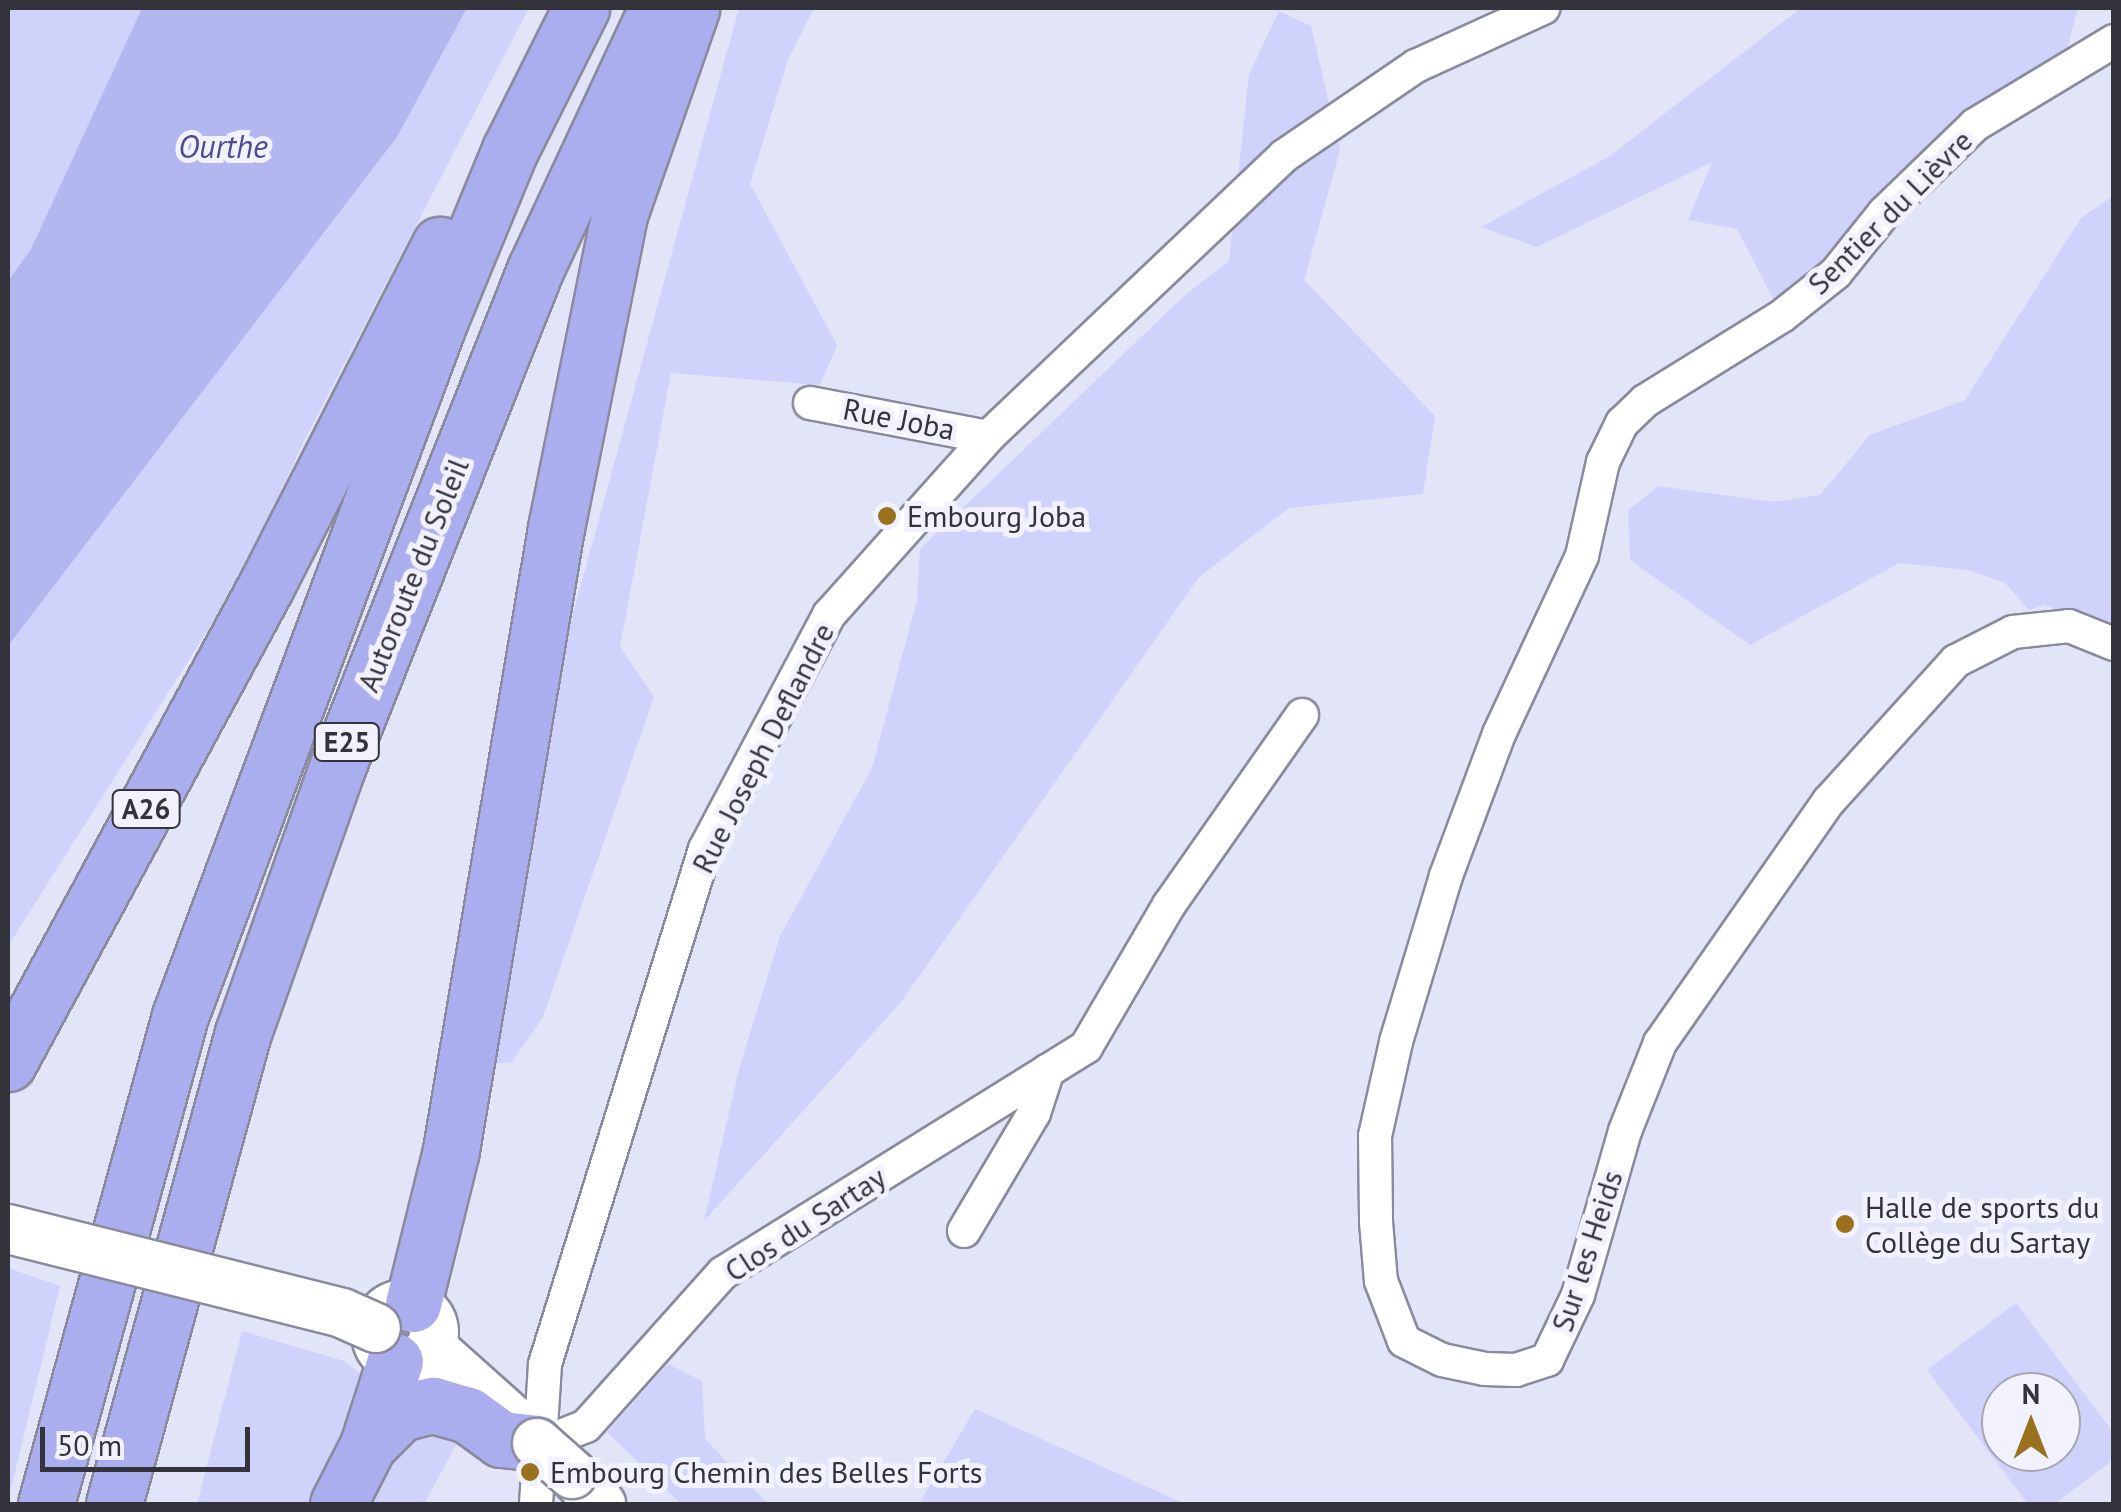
<!DOCTYPE html>
<meta charset="utf-8">
<style>
body{margin:0}
#map{position:relative;width:2121px;height:1512px;overflow:hidden;background:#e2e4f7;font-family:"PT Sans",sans-serif}
div>[style]{position:absolute}
.green>*{inset:0;background:#cfd2fb}
.water>*{inset:0;background:#b3b7f0}
.roads{filter:drop-shadow(2px 0 #898b9c) drop-shadow(-2px 0 #898b9c) drop-shadow(0 2px #898b9c) drop-shadow(0 -2px #898b9c)}
.minor>*{height:32px;margin:-16px;padding:0 16px;transform-origin:16px;border-radius:16px;background:#fff}
.secondary>*{height:48px;margin:-24px;padding:0 24px;transform-origin:24px;border-radius:24px;background:#fff}
.secondary>.ring{margin:-24px;padding:0;box-sizing:content-box;background:none;border:48px solid #fff;border-radius:50%}
.motorway>*{height:55px;margin:-27.5px;padding:0 27.5px;transform-origin:27.5px;border-radius:27.5px;background:#aaadee}
.bridges{filter:drop-shadow(2px 0 #898b9c) drop-shadow(-2px 0 #898b9c) drop-shadow(0 2px #898b9c) drop-shadow(0 -2px #898b9c)}
.secondary-bridge>*{height:48px;margin:-24px;padding:0 24px;transform-origin:24px;border-radius:24px;background:#fff}
.dots>*{width:28px;height:28px;translate:-50% -50%;box-sizing:border-box;border:5px solid #f1f2fd;border-radius:50%}
span{translate:-50% -50%;white-space:nowrap;text-align:center;line-height:1.15;-webkit-text-stroke:10px #f1f2fd;paint-order:stroke}
.shield-label span{padding:2px 8px;background:#f1f2fd;border:2px solid;border-radius:8px;-webkit-text-stroke-width:0}
.shield-label{font-size:28px;color:#33343b;font-weight:700}
.street-label{font-size:30px;color:#33343b}
.poi-label{font-size:30px;color:#33343b}
.left{translate:0 -50%;text-align:left}
.water-label{font-size:32px;color:#4d4c91;font-style:italic}
.frame{position:absolute;inset:0;border:10px solid #33343b;pointer-events:none}
.north{position:absolute;left:1981px;top:1372px;width:100px;height:100px;box-sizing:border-box;background:#f1f2fd;border:2px solid #a5a6af;border-radius:50%;rotate:0deg;font-size:28px;font-weight:700;line-height:40px;text-align:center;color:#33343b}
.north::after{content:'';display:block;margin:auto;width:35px;height:45px;background:#9a711e;clip-path:polygon(50% 0,100% 100%,50% 72%,0 100%)}
.scale{position:absolute;left:40px;top:1427px;width:210px;height:45px;box-sizing:border-box;border:5px solid #33343b;border-top:0;padding-left:12px;font-size:30px;line-height:35px;white-space:nowrap;color:#33343b;-webkit-text-stroke:8px #f1f2fd;paint-order:stroke}
</style>
<div id="map">
<div class="green">
<i style="clip-path:polygon(10px 8px,142px 8px,31px 249px,8px 281px)"></i>
<i style="clip-path:polygon(467px 8px,529px 8px,304px 441px,243px 574px,8px 946px,8px 646px,397px 137px)"></i>
<i style="clip-path:polygon(739px 8px,814px 8px,788px 60px,750px 184px,837px 345px,820px 385px,671px 373px,620px 647px,654px 697px,543px 1017px,512px 1062px,489px 1065px,554px 683px)"></i>
<i style="clip-path:polygon(1801px 8px,2078px 8px,2062px 69px,1782px 316px,1737px 229px,1688px 220px,1712px 162px,1537px 247px,1481px 227px,1610px 156px)"></i>
<i style="clip-path:polygon(1279px 11px,1311px 26px,1340px 150px,1304px 280px,1435px 416px,1423px 494px,1289px 508px,1199px 577px,901px 1002px,704px 1221px,739px 1069px,780px 936px,872px 768px,917px 600px,920px 549px,1184px 296px,1229px 261px,1249px 74px)"></i>
<i style="clip-path:polygon(2113px 196px,2113px 628px,2044px 605px,2029px 610px,2005px 583px,1968px 570px,1899px 563px,1750px 645px,1630px 560px,1628px 511px,1658px 486px,1773px 502px,1820px 495px,1870px 435px,1965px 400px,2081px 218px)"></i>
<i style="clip-path:polygon(8px 1268px,60px 1286px,8px 1501px)"></i>
<i style="clip-path:polygon(evenodd,2016px 1303px,2113px 1432px,2113px 1460px,2054px 1504px,2028px 1504px,1927px 1370px,2016px 1303px,2001px 1392px,2061px 1392px,2061px 1452px,2001px 1452px,2001px 1392px)"></i>
<i style="clip-path:polygon(242px 1331px,344px 1361px,457px 1443px,424px 1504px,197px 1504px)"></i>
<i style="clip-path:polygon(668px 1364px,702px 1381px,705px 1439px,768px 1504px,681px 1504px,607px 1432px)"></i>
<i style="clip-path:polygon(975px 1409px,1185px 1504px,919px 1504px)"></i>
</div>
<div class="water">
<i style="clip-path:polygon(142px 8px,467px 8px,397px 137px,8px 646px,8px 281px,31px 249px)"></i>
</div>
<div class="roads">
<div class="minor">
<i style="left:2114px;top:41px;width:162px;rotate:148.9deg"></i>
<i style="left:1975px;top:125px;width:127px;rotate:136deg"></i>
<i style="left:1884px;top:213px;width:77px;rotate:128.7deg"></i>
<i style="left:1836px;top:273px;width:69px;rotate:141.5deg"></i>
<i style="left:1782px;top:316px;width:161px;rotate:148.2deg"></i>
<i style="left:1645px;top:401px;width:32px;rotate:136deg"></i>
<i style="left:1622px;top:423px;width:43px;rotate:116deg"></i>
<i style="left:1603px;top:462px;width:96px;rotate:102.6deg"></i>
<i style="left:1582px;top:556px;width:196px;rotate:115deg"></i>
<i style="left:1499px;top:734px;width:152px;rotate:110.5deg"></i>
<i style="left:1446px;top:876px;width:173px;rotate:106.8deg"></i>
<i style="left:1396px;top:1042px;width:96px;rotate:102.6deg"></i>
<i style="left:1375px;top:1136px;width:86px;rotate:89.3deg"></i>
<i style="left:1376px;top:1222px;width:59px;rotate:85.2deg"></i>
<i style="left:1381px;top:1281px;width:64px;rotate:69deg"></i>
<i style="left:1404px;top:1341px;width:42px;rotate:26.6deg"></i>
<i style="left:1442px;top:1360px;width:44px;rotate:11.8deg"></i>
<i style="left:1485px;top:1369px;width:31px;rotate:2deg"></i>
<i style="left:1516px;top:1370px;width:33px;rotate:-18deg"></i>
<i style="left:1547px;top:1360px;width:72px;rotate:-64.5deg"></i>
<i style="left:1578px;top:1295px;width:171px;rotate:-74deg"></i>
<i style="left:1625px;top:1131px;width:95px;rotate:-68.3deg"></i>
<i style="left:1660px;top:1043px;width:295px;rotate:-55.1deg"></i>
<i style="left:1829px;top:801px;width:189px;rotate:-47.8deg"></i>
<i style="left:1956px;top:661px;width:64px;rotate:-27deg"></i>
<i style="left:2013px;top:632px;width:56px;rotate:-6.1deg"></i>
<i style="left:2069px;top:626px;width:48px;rotate:21.8deg"></i>
<i style="left:810px;top:403px;width:181px;rotate:10.8deg"></i>
<i style="left:964px;top:1231px;width:137px;rotate:-59.3deg"></i>
<i style="left:1034px;top:1113px;width:45px;rotate:-72deg"></i>
<i style="left:541px;top:1444px;width:48px;rotate:-21.8deg"></i>
<i style="left:586px;top:1426px;width:205px;rotate:-48.2deg"></i>
<i style="left:723px;top:1273px;width:428px;rotate:-31.9deg"></i>
<i style="left:1086px;top:1047px;width:164px;rotate:-59.7deg"></i>
<i style="left:1169px;top:905px;width:232px;rotate:-55deg"></i>
<i style="left:536px;top:1504px;width:140px;rotate:-86.3deg"></i>
<i style="left:545px;top:1364px;width:539px;rotate:-72.74deg"></i>
<i style="left:705px;top:849px;width:265px;rotate:-62.1deg"></i>
<i style="left:829px;top:615px;width:239px;rotate:-48.2deg"></i>
<i style="left:988px;top:437px;width:408px;rotate:-43.5deg"></i>
<i style="left:1284px;top:156px;width:160px;rotate:-34.3deg"></i>
<i style="left:1416px;top:66px;width:140px;rotate:-24.5deg"></i>
</div>
<div class="secondary">
<i class="ring" style="left:376px;top:1304px;width:10px;height:10px"></i>
<i style="left:431px;top:1347px;width:141px;rotate:41.8deg"></i>
<i style="left:572px;top:1474px;width:42px;rotate:46deg"></i>
</div>
<div class="motorway">
<i style="left:8px;top:1063px;width:542px;rotate:-61.59deg"></i>
<i style="left:266px;top:586px;width:383px;rotate:-63deg"></i>
<i style="left:413px;top:1304px;width:159px;rotate:-76.1deg"></i>
<i style="left:451px;top:1150px;width:631px;rotate:-80.42deg"></i>
<i style="left:556px;top:528px;width:319px;rotate:-78.6deg"></i>
<i style="left:619px;top:215px;width:218px;rotate:-70.7deg"></i>
<i style="left:368px;top:1445px;width:45px;rotate:-45deg"></i>
<i style="left:400px;top:1413px;width:34px;rotate:-14deg"></i>
<i style="left:433px;top:1405px;width:36px;rotate:16deg"></i>
<i style="left:468px;top:1415px;width:41px;rotate:36deg"></i>
<i style="left:501px;top:1439px;width:36px;rotate:6deg"></i>
<i style="left:46px;top:1504px;width:506px;rotate:-74.65deg"></i>
<i style="left:180px;top:1016px;width:741px;rotate:-69.53deg"></i>
<i style="left:439px;top:322px;width:186px;rotate:-67.6deg"></i>
<i style="left:510px;top:150px;width:159px;rotate:-63.4deg"></i>
<i style="left:114px;top:1504px;width:488px;rotate:-74.7deg"></i>
<i style="left:243px;top:1033px;width:284px;rotate:-70.5deg"></i>
<i style="left:338px;top:765px;width:533px;rotate:-68.3deg"></i>
<i style="left:535px;top:270px;width:289px;rotate:-65deg"></i>
<i style="left:338px;top:1504px;width:66px;rotate:-63deg"></i>
<i style="left:368px;top:1445px;width:88px;rotate:-72.2deg"></i>
</div>
</div>
<div class="bridges">
<div class="secondary-bridge">
<i style="left:8px;top:1229px;width:344px;rotate:14.1deg"></i>
<i style="left:342px;top:1313px;width:37px;rotate:24deg"></i>
<i style="left:537px;top:1443px;width:47px;rotate:41.5deg"></i>
</div>
</div>
<div class="dots">
<i style="left:887px;top:516px;background:#9a711e"></i>
<i style="left:1845px;top:1224px;background:#9a711e"></i>
<i style="left:530px;top:1472px;background:#9a711e"></i>
</div>
<div class="shield-label">
<span style="left:347px;top:742px">E25</span>
<span style="left:146px;top:809px">A26</span>
</div>
<div class="street-label">
<span style="left:1890px;top:212px;rotate:-45deg">Sentier du Lièvre</span>
<span style="left:899px;top:419px;rotate:11deg">Rue Joba</span>
<span style="left:413px;top:575px;rotate:-68deg">Autoroute du Soleil</span>
<span style="left:763px;top:748px;rotate:-63deg">Rue Joseph Deflandre</span>
<span style="left:805px;top:1224px;rotate:-33deg">Clos du Sartay</span>
<span style="left:1587px;top:1251px;rotate:-72deg">Sur les Heids</span>
</div>
<div class="poi-label">
<span class="left" style="left:907px;top:516px">Embourg Joba</span>
<span class="left" style="left:1865px;top:1224px">Halle de sports du<br>Collège du Sartay</span>
<span class="left" style="left:550px;top:1472px">Embourg Chemin des Belles Forts</span>
</div>
<div class="water-label">
<span style="left:223px;top:146px">Ourthe</span>
</div>
<div class="frame"></div>
<div class="north">N</div>
<div class="scale">50 m</div>
</div>
